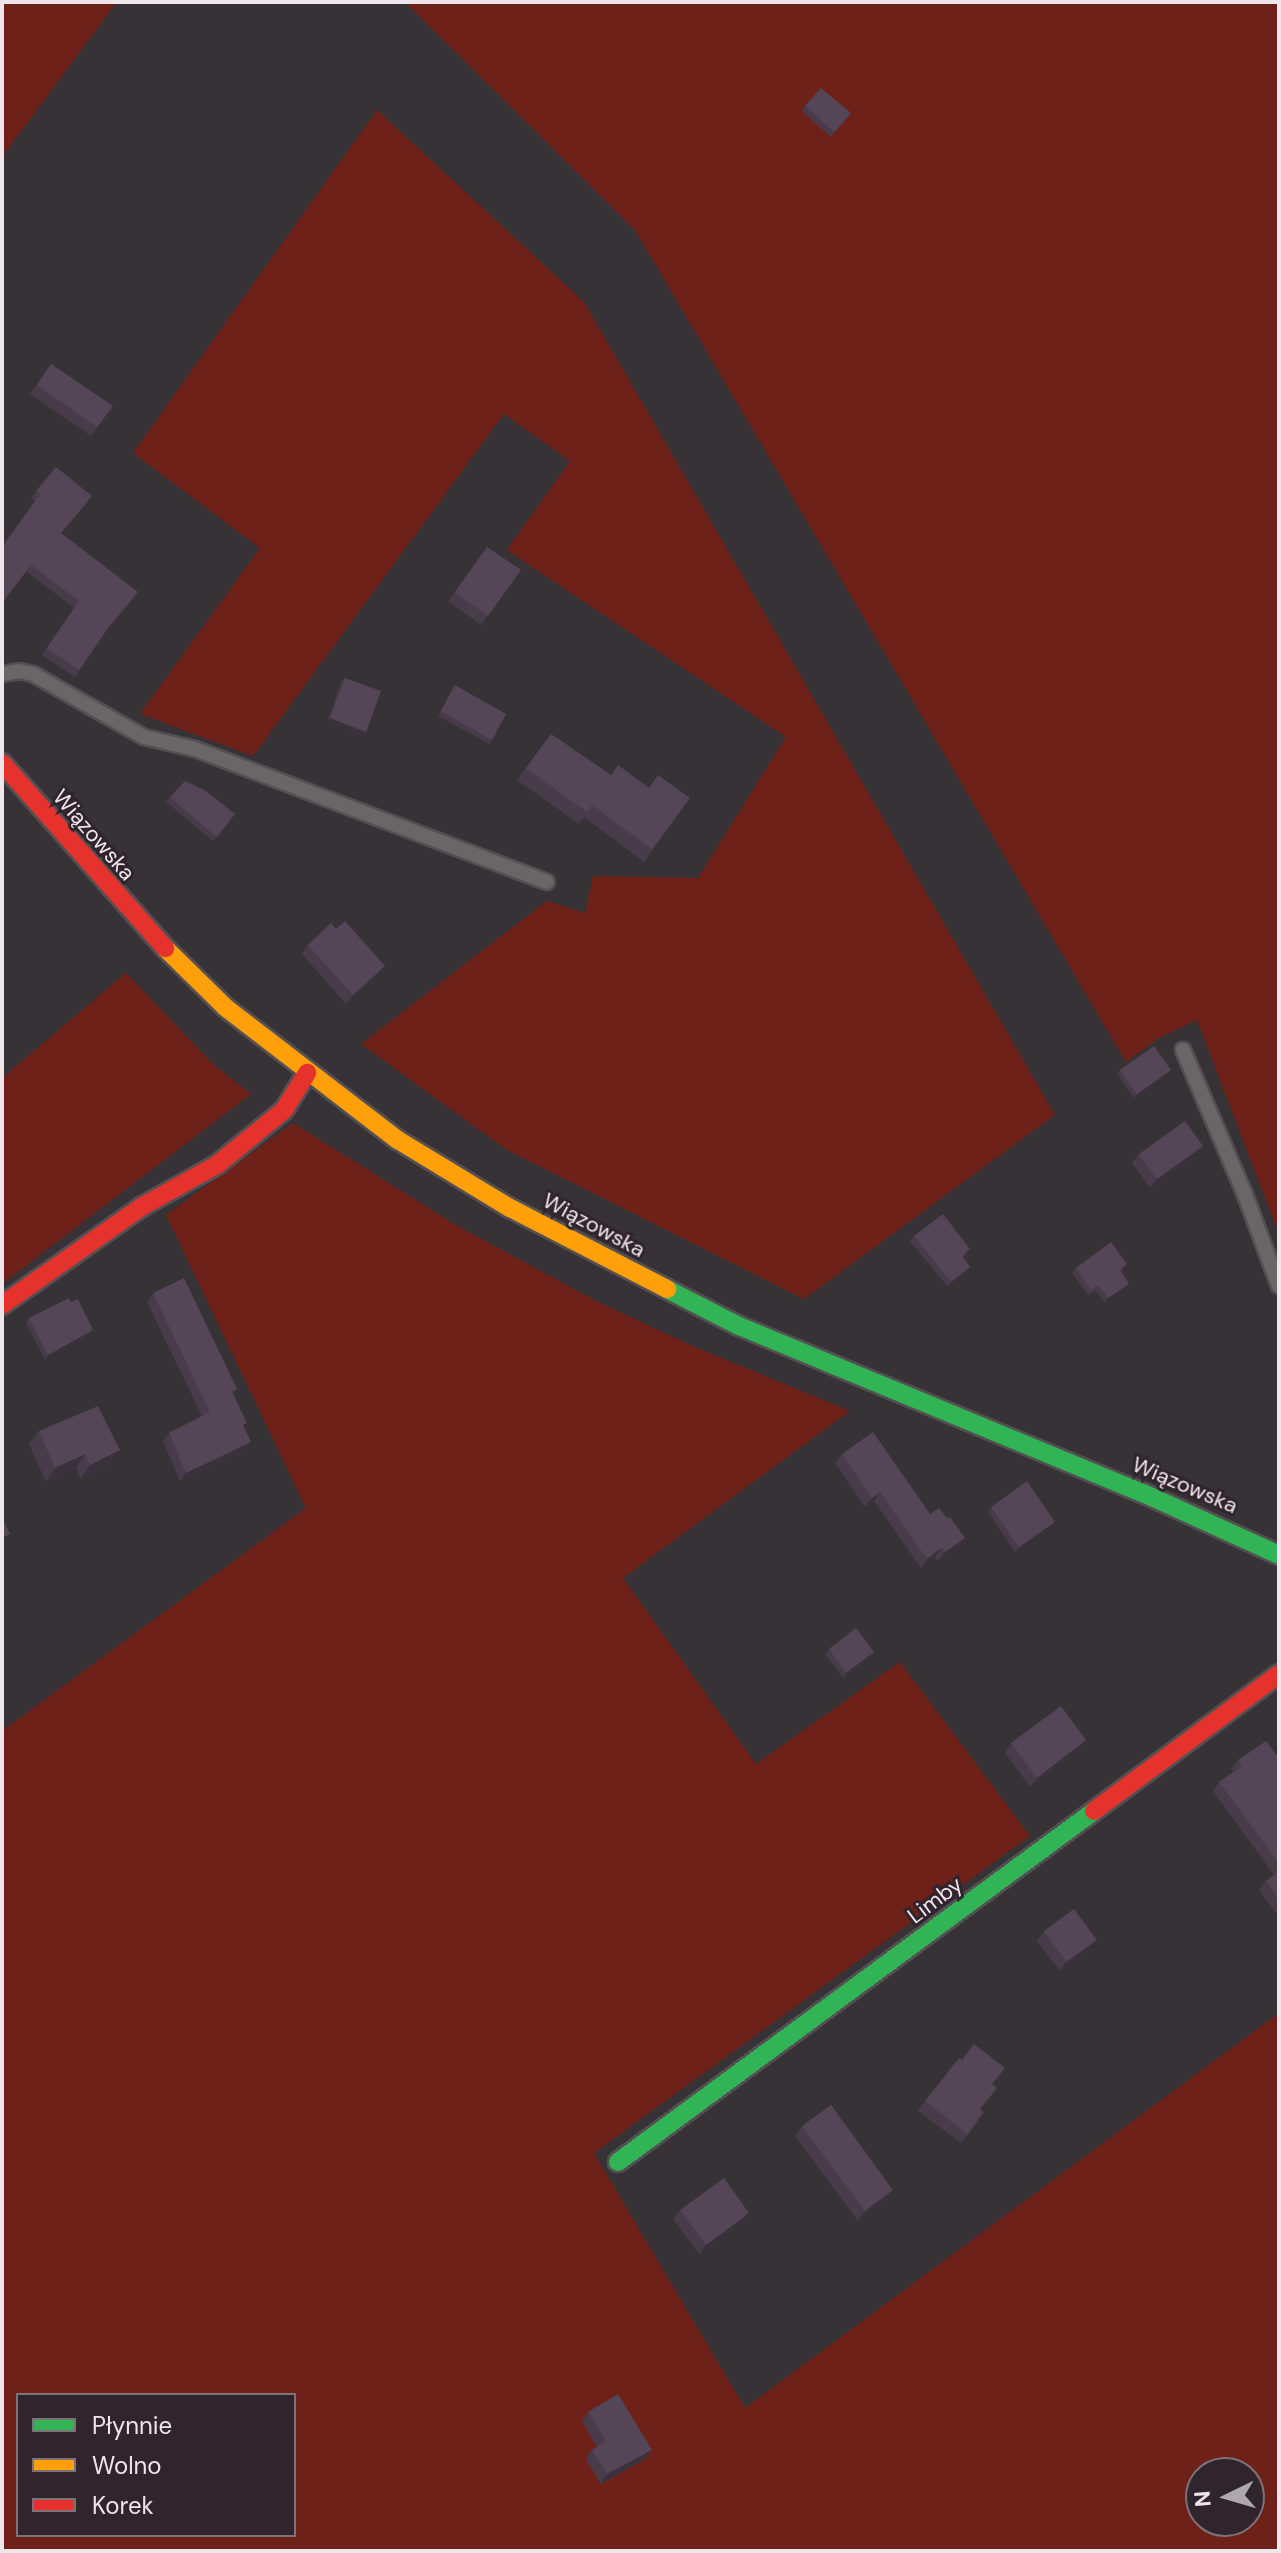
<!DOCTYPE html>
<meta charset="utf-8">
<style>
body{margin:0}
#map{position:relative;width:1281px;height:2553px;overflow:hidden;background:#373235;font-family:"DM Sans",sans-serif}
div>[style]{position:absolute}
.green>*{inset:0;background:#6d2118}
.roads{filter:drop-shadow(2px 0 #544f52) drop-shadow(-2px 0 #544f52) drop-shadow(0 2px #544f52) drop-shadow(0 -2px #544f52)}
.lane>*{height:14px;margin:-7px;padding:0 7px;transform-origin:7px;border-radius:7px;background:#6a6668}
.fast>*{height:18px;margin:-9px;padding:0 9px;transform-origin:9px;border-radius:9px;background:#30b455}
.slow>*{height:18px;margin:-9px;padding:0 9px;transform-origin:9px;border-radius:9px;background:#ff9f0a}
.jam>*{height:18px;margin:-9px;padding:0 9px;transform-origin:9px;border-radius:9px;background:#e5322d}
.wall>*{inset:0;background:#483c4b}
.shaded-wall>*{inset:0;background:#3b313d}
.building>*{inset:0;background:#544657}
span{translate:-50% -50%;white-space:nowrap;text-align:center;line-height:1.15;-webkit-text-stroke:6px #30252c;paint-order:stroke}
.street-label{font-size:22px;color:#eee6eb}
.frame{position:absolute;inset:0;border:4px solid #eee6eb;pointer-events:none}
.legend{position:absolute;left:16px;top:2393px;width:280px;height:144px;box-sizing:border-box;background:#30252c;border:2px solid #7c7278;margin:0;padding:10px 14px;list-style:none;font-size:24px;color:#eee6eb}
.legend li{display:flex;align-items:center;gap:16px;height:40px}
.legend b{width:40px;border:2px solid #7c7278}
.north{position:absolute;left:1185px;top:2457px;width:80px;height:80px;box-sizing:border-box;background:#30252c;border:2px solid #7c7278;border-radius:50%;rotate:265deg;font-size:22px;font-weight:700;line-height:32px;text-align:center;color:#eee6eb}
.north::after{content:'';display:block;margin:auto;width:28px;height:36px;background:#aea7ab;clip-path:polygon(50% 0,100% 100%,50% 72%,0 100%)}
</style>
<div id="map">
<div class="green">
<i style="clip-path:polygon(2px 2px,117px 2px,2px 157px)"></i>
<i style="clip-path:polygon(405px 2px,1279px 2px,1279px 1234px,1197px 1020px,1159px 1038px,1126px 1062px,635px 230px)"></i>
<i style="clip-path:polygon(377px 110px,584px 302px,1055px 1115px,804px 1299px,507px 1150px,361px 1044px,547px 901px,585px 913px,593px 876px,698px 878px,786px 737px,507px 550px,570px 461px,504px 414px,253px 756px,140px 714px,260px 548px,133px 453px)"></i>
<i style="clip-path:polygon(126px 973px,213px 1064px,251px 1094px,2px 1284px,2px 1078px)"></i>
<i style="clip-path:polygon(evenodd,293px 1123px,456px 1225px,598px 1302px,695px 1347px,850px 1411px,623px 1578px,756px 1764px,900px 1662px,1030px 1836px,594px 2153px,745px 2408px,1279px 2013px,1279px 2551px,2px 2551px,2px 1731px,306px 1508px,166px 1215px,293px 1123px,18px 2395px,294px 2395px,294px 2535px,18px 2535px,18px 2395px,293px 1123px,1201px 2473px,1249px 2473px,1249px 2521px,1201px 2521px,1201px 2473px)"></i>
</div>
<div class="roads">
<div class="lane">
<i style="left:2px;top:674px;width:17px;rotate:-10deg"></i>
<i style="left:19px;top:671px;width:14px;rotate:12deg"></i>
<i style="left:33px;top:674px;width:128px;rotate:29.6deg"></i>
<i style="left:144px;top:737px;width:52px;rotate:13.2deg"></i>
<i style="left:195px;top:749px;width:376px;rotate:20.7deg"></i>
<i style="left:1183px;top:1050px;width:155px;rotate:66.8deg"></i>
<i style="left:1244px;top:1192px;width:100px;rotate:69.6deg"></i>
</div>
<div class="fast">
<i style="left:667px;top:1289px;width:81px;rotate:27.2deg"></i>
<i style="left:739px;top:1326px;width:437px;rotate:22.5deg"></i>
<i style="left:1143px;top:1493px;width:149px;rotate:24.5deg"></i>
<i style="left:618px;top:2162px;width:591px;rotate:-36.4deg"></i>
</div>
<div class="slow">
<i style="left:165px;top:948px;width:84px;rotate:44.5deg"></i>
<i style="left:225px;top:1007px;width:218px;rotate:37.6deg"></i>
<i style="left:398px;top:1140px;width:131px;rotate:31.3deg"></i>
<i style="left:510px;top:1208px;width:177px;rotate:27.3deg"></i>
</div>
<div class="jam">
<i style="left:2px;top:763px;width:247px;rotate:48.6deg"></i>
<i style="left:2px;top:1305px;width:172px;rotate:-35.1deg"></i>
<i style="left:143px;top:1206px;width:86px;rotate:-29.2deg"></i>
<i style="left:218px;top:1164px;width:85px;rotate:-39.3deg"></i>
<i style="left:284px;top:1110px;width:44px;rotate:-58.1deg"></i>
<i style="left:1094px;top:1811px;width:230px;rotate:-36.5deg"></i>
</div>
</div>
<div class="wall">
<i style="clip-path:polygon(805px 106px,851px 113px,831px 137px,802px 111px)"></i>
<i style="clip-path:polygon(51px 364px,113px 406px,91px 436px,30px 394px)"></i>
<i style="clip-path:polygon(36px 491px,87px 503px,61px 533px,133px 599px,106px 631px,75px 677px,42px 655px,74px 608px,26px 571px,35px 501px,31px 498px)"></i>
<i style="clip-path:polygon(487px 547px,521px 570px,481px 625px,448px 601px)"></i>
<i style="clip-path:polygon(345px 678px,366px 732px,363px 737px,327px 723px,341px 682px)"></i>
<i style="clip-path:polygon(455px 685px,492px 740px,489px 744px,438px 716px)"></i>
<i style="clip-path:polygon(551px 734px,611px 775px,649px 788px,690px 798px,644px 862px,584px 817px,579px 824px,517px 780px)"></i>
<i style="clip-path:polygon(170px 797px,235px 814px,213px 841px,166px 802px)"></i>
<i style="clip-path:polygon(308px 945px,379px 975px,346px 1004px,302px 954px)"></i>
<i style="clip-path:polygon(1120px 1070px,1171px 1070px,1168px 1075px,1134px 1098px,1117px 1074px)"></i>
<i style="clip-path:polygon(1203px 1146px,1196px 1156px,1150px 1188px,1132px 1163px,1139px 1154px)"></i>
<i style="clip-path:polygon(914px 1236px,967px 1254px,963px 1257px,970px 1267px,967px 1272px,948px 1287px,910px 1241px)"></i>
<i style="clip-path:polygon(1076px 1268px,1124px 1269px,1121px 1271px,1129px 1284px,1126px 1288px,1105px 1303px,1095px 1290px,1088px 1295px,1072px 1273px)"></i>
<i style="clip-path:polygon(153px 1293px,234px 1394px,244px 1428px,245px 1451px,180px 1481px,163px 1441px,169px 1433px,202px 1416px,147px 1302px)"></i>
<i style="clip-path:polygon(71px 1302px,93px 1330px,89px 1335px,45px 1360px,26px 1323px,29px 1318px)"></i>
<i style="clip-path:polygon(39px 1431px,110px 1464px,80px 1479px,76px 1468px,46px 1482px,29px 1444px)"></i>
<i style="clip-path:polygon(842px 1454px,930px 1514px,948px 1519px,965px 1538px,959px 1548px,938px 1561px,935px 1557px,921px 1568px,874px 1501px,865px 1507px,835px 1463px)"></i>
<i style="clip-path:polygon(991px 1507px,1052px 1527px,1015px 1552px,988px 1512px)"></i>
<i style="clip-path:polygon(829px 1649px,874px 1652px,871px 1657px,843px 1678px,825px 1654px)"></i>
<i style="clip-path:polygon(1011px 1743px,1080px 1749px,1030px 1787px,1005px 1753px)"></i>
<i style="clip-path:polygon(1279px 1758px,1279px 1917px,1259px 1890px,1266px 1881px,1274px 1875px,1213px 1791px,1219px 1782px,1234px 1772px,1231px 1769px,1238px 1760px)"></i>
<i style="clip-path:polygon(1044px 1931px,1090px 1949px,1060px 1971px,1037px 1941px)"></i>
<i style="clip-path:polygon(993px 2085px,980px 2109px,978px 2122px,961px 2143px,918px 2111px,925px 2101px)"></i>
<i style="clip-path:polygon(802px 2126px,893px 2190px,887px 2200px,858px 2221px,795px 2136px)"></i>
<i style="clip-path:polygon(680px 2210px,743px 2222px,699px 2254px,673px 2219px)"></i>
<i style="clip-path:polygon(588px 2412px,645px 2459px,601px 2484px,586px 2459px,592px 2450px,597px 2447px,582px 2421px)"></i>
</div>
<div class="shaded-wall">
<i style="clip-path:polygon(330px 718px,366px 732px,363px 737px,327px 723px)"></i>
<i style="clip-path:polygon(385px 966px,379px 975px,346px 1004px,353px 995px)"></i>
<i style="clip-path:polygon(1171px 1070px,1168px 1075px,1134px 1098px,1137px 1094px)"></i>
<i style="clip-path:polygon(1203px 1146px,1196px 1156px,1150px 1188px,1157px 1179px)"></i>
<i style="clip-path:polygon(970px 1267px,967px 1272px,948px 1287px,951px 1282px)"></i>
<i style="clip-path:polygon(1129px 1284px,1126px 1288px,1105px 1303px,1108px 1298px)"></i>
<i style="clip-path:polygon(93px 1330px,89px 1335px,45px 1360px,48px 1355px)"></i>
<i style="clip-path:polygon(251px 1442px,245px 1451px,180px 1481px,186px 1473px)"></i>
<i style="clip-path:polygon(120px 1450px,110px 1464px,80px 1479px,90px 1465px)"></i>
<i style="clip-path:polygon(85px 1454px,76px 1468px,46px 1482px,55px 1468px)"></i>
<i style="clip-path:polygon(880px 1492px,874px 1501px,865px 1507px,872px 1498px)"></i>
<i style="clip-path:polygon(1055px 1522px,1052px 1527px,1015px 1552px,1019px 1547px)"></i>
<i style="clip-path:polygon(965px 1538px,959px 1548px,938px 1561px,945px 1552px)"></i>
<i style="clip-path:polygon(942px 1547px,935px 1557px,921px 1568px,927px 1559px)"></i>
<i style="clip-path:polygon(874px 1652px,871px 1657px,843px 1678px,846px 1673px)"></i>
<i style="clip-path:polygon(1086px 1740px,1080px 1749px,1030px 1787px,1037px 1778px)"></i>
<i style="clip-path:polygon(1097px 1940px,1090px 1949px,1060px 1971px,1066px 1962px)"></i>
<i style="clip-path:polygon(893px 2190px,887px 2200px,858px 2221px,865px 2211px)"></i>
<i style="clip-path:polygon(749px 2213px,743px 2222px,699px 2254px,706px 2245px)"></i>
<i style="clip-path:polygon(652px 2450px,645px 2459px,601px 2484px,607px 2474px)"></i>
</div>
<div class="building">
<i style="clip-path:polygon(821px 88px,851px 113px,834px 132px,805px 106px)"></i>
<i style="clip-path:polygon(51px 364px,113px 406px,97px 427px,37px 385px)"></i>
<i style="clip-path:polygon(56px 467px,92px 496px,61px 533px,138px 592px,110px 625px,79px 670px,47px 648px,79px 601px,31px 565px,2px 603px,2px 547px,40px 494px,36px 491px)"></i>
<i style="clip-path:polygon(487px 547px,521px 570px,488px 616px,455px 592px)"></i>
<i style="clip-path:polygon(345px 678px,381px 691px,366px 732px,330px 718px)"></i>
<i style="clip-path:polygon(455px 685px,506px 714px,492px 740px,441px 711px)"></i>
<i style="clip-path:polygon(551px 734px,611px 775px,618px 765px,649px 788px,658px 775px,690px 798px,652px 849px,592px 805px,587px 812px,526px 768px)"></i>
<i style="clip-path:polygon(185px 781px,206px 791px,235px 814px,217px 837px,170px 797px)"></i>
<i style="clip-path:polygon(345px 921px,385px 966px,353px 995px,308px 945px,331px 923px,336px 929px)"></i>
<i style="clip-path:polygon(1154px 1046px,1171px 1070px,1137px 1094px,1120px 1070px)"></i>
<i style="clip-path:polygon(1185px 1121px,1203px 1146px,1157px 1179px,1139px 1154px)"></i>
<i style="clip-path:polygon(943px 1214px,970px 1249px,962px 1256px,970px 1267px,951px 1282px,914px 1236px)"></i>
<i style="clip-path:polygon(1111px 1242px,1127px 1264px,1120px 1270px,1129px 1284px,1108px 1298px,1098px 1285px,1091px 1290px,1076px 1268px)"></i>
<i style="clip-path:polygon(184px 1278px,237px 1389px,232px 1392px,247px 1423px,243px 1425px,251px 1442px,186px 1473px,169px 1433px,210px 1412px,153px 1293px)"></i>
<i style="clip-path:polygon(69px 1298px,71px 1302px,78px 1299px,93px 1330px,48px 1355px,29px 1318px)"></i>
<i style="clip-path:polygon(98px 1406px,120px 1450px,90px 1465px,85px 1454px,55px 1468px,39px 1431px)"></i>
<i style="clip-path:polygon(873px 1432px,930px 1514px,939px 1508px,948px 1519px,950px 1517px,965px 1538px,945px 1552px,942px 1547px,927px 1559px,880px 1492px,872px 1498px,842px 1454px)"></i>
<i style="clip-path:polygon(1027px 1481px,1055px 1522px,1019px 1547px,991px 1507px)"></i>
<i style="clip-path:polygon(2px 1517px,10px 1534px,2px 1538px)"></i>
<i style="clip-path:polygon(856px 1628px,874px 1652px,846px 1673px,829px 1649px)"></i>
<i style="clip-path:polygon(1061px 1706px,1086px 1740px,1037px 1778px,1011px 1743px)"></i>
<i style="clip-path:polygon(1266px 1741px,1279px 1758px,1279px 1812px,1277px 1814px,1279px 1816px,1279px 1863px,1219px 1782px,1242px 1766px,1238px 1760px)"></i>
<i style="clip-path:polygon(1279px 1871px,1279px 1899px,1266px 1881px)"></i>
<i style="clip-path:polygon(1074px 1909px,1097px 1940px,1066px 1962px,1044px 1931px)"></i>
<i style="clip-path:polygon(974px 2044px,1005px 2068px,992px 2084px,997px 2088px,980px 2109px,984px 2112px,967px 2134px,925px 2101px,959px 2058px,962px 2060px)"></i>
<i style="clip-path:polygon(831px 2105px,893px 2190px,865px 2211px,802px 2126px)"></i>
<i style="clip-path:polygon(724px 2178px,749px 2213px,706px 2245px,680px 2210px)"></i>
<i style="clip-path:polygon(618px 2394px,652px 2450px,607px 2474px,592px 2450px,606px 2441px,588px 2412px)"></i>
</div>
<div class="street-label">
<span style="left:94px;top:835px;rotate:49deg">Wiązowska</span>
<span style="left:594px;top:1225px;rotate:28deg">Wiązowska</span>
<span style="left:1185px;top:1485px;rotate:23deg">Wiązowska</span>
<span style="left:935px;top:1900px;rotate:-37deg">Limby</span>
</div>
<div class="frame"></div>
<ul class="legend">
<li><b style="height:10px;background:#30b455"></b>Płynnie</li>
<li><b style="height:10px;background:#ff9f0a"></b>Wolno</li>
<li><b style="height:10px;background:#e5322d"></b>Korek</li>
</ul>
<div class="north">N</div>
</div>
